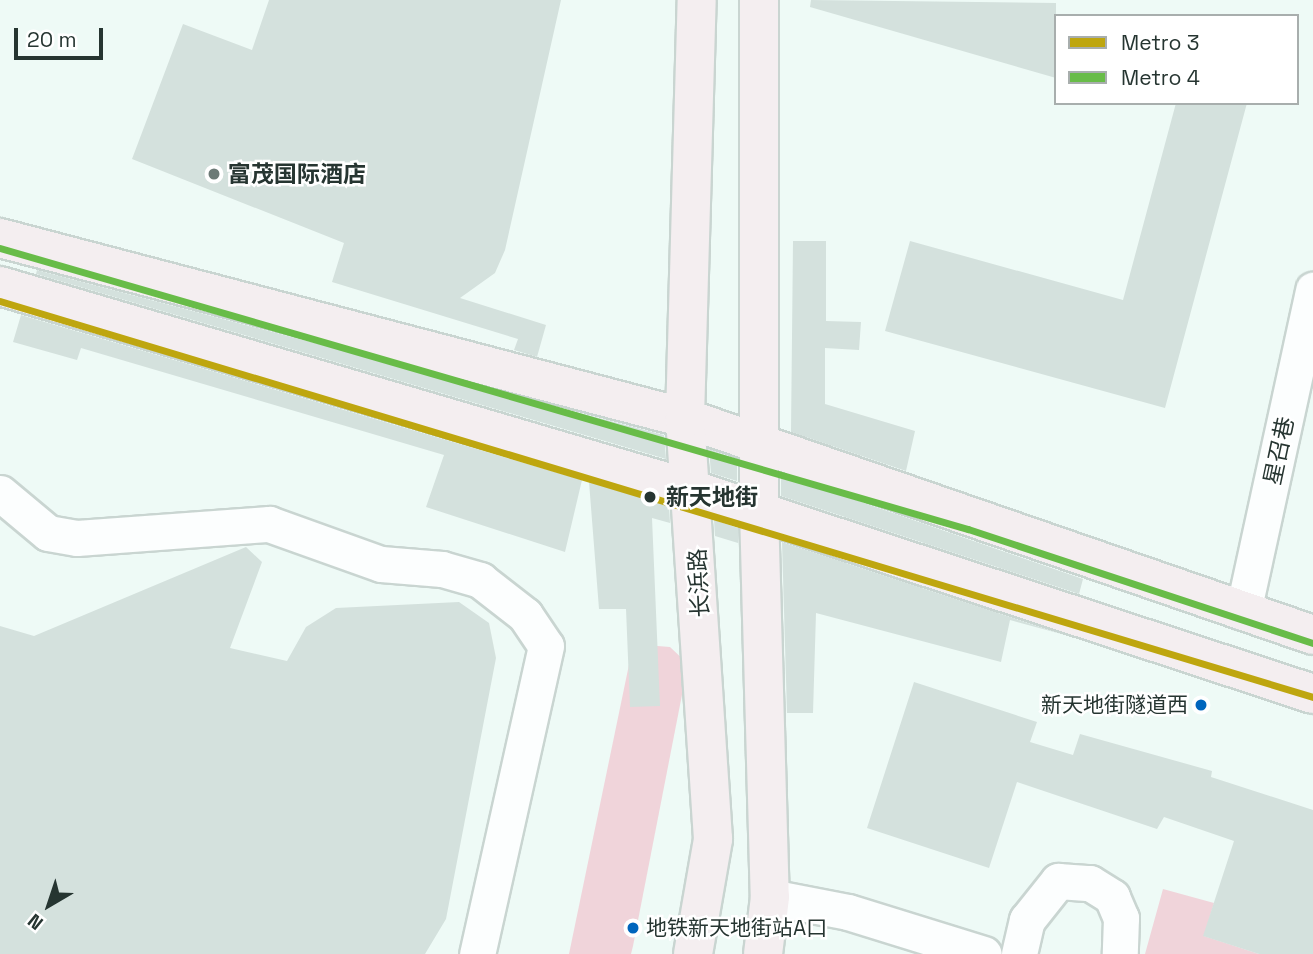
<!DOCTYPE html>
<meta charset="utf-8">
<style>
body{margin:0}
#map{position:relative;width:1313px;height:954px;overflow:hidden;background:#eefaf6;font-family:"Space Grotesk","Noto Sans SC",sans-serif}
div>[style]{position:absolute}
.green>*{inset:0;background:#f0d4da}
.building>*{inset:0;background:#d4e1dd}
.roads{filter:drop-shadow(2px 0 #c9d5d1) drop-shadow(-2px 0 #c9d5d1) drop-shadow(0 2px #c9d5d1) drop-shadow(0 -2px #c9d5d1)}
.minor>*{height:35px;margin:-17.5px;padding:0 17.5px;transform-origin:17.5px;border-radius:17.5px;background:#fcfefe}
.major>*{height:38px;margin:-19px;padding:0 19px;transform-origin:19px;border-radius:19px;background:#f4eef0}
.metro-1>*{height:7px;margin:-3.5px;padding:0 3.5px;transform-origin:3.5px;border-radius:3.5px;background:#bea60f}
.metro-2>*{height:7px;margin:-3.5px;padding:0 3.5px;transform-origin:3.5px;border-radius:3.5px;background:#68bc48}
.dots>*{width:19px;height:19px;translate:-50% -50%;box-sizing:border-box;border:4px solid #fff;border-radius:50%}
span{translate:-50% -50%;white-space:nowrap;text-align:center;line-height:1.15;-webkit-text-stroke:5px #fff;paint-order:stroke}
.bus-label{font-size:21px;color:#263531}
.right{translate:-100% -50%;text-align:right}
.left{translate:0 -50%;text-align:left}
.poi-label{font-size:23px;color:#263531;font-weight:700}
.street-label{font-size:23px;color:#263531}
.stop-label{font-size:23px;color:#263531;font-weight:700}
.legend{position:absolute;left:1054px;top:14px;width:245px;height:91px;box-sizing:border-box;background:#fff;border:2px solid #a8aead;margin:0;padding:9px 12px;list-style:none;font-size:21px;color:#263531}
.legend li{display:flex;align-items:center;gap:14px;height:35px}
.legend b{width:35px;border:2px solid #a8aead}
.north{position:absolute;left:14px;top:870px;width:70px;height:70px;-webkit-text-stroke:5px #fff;paint-order:stroke;rotate:219deg;font-size:19px;font-weight:700;line-height:28px;text-align:center;color:#263531}
.north::after{content:'';display:block;margin:auto;width:24px;height:32px;background:#263531;clip-path:polygon(50% 0,100% 100%,50% 72%,0 100%)}
.scale{position:absolute;left:14px;top:28px;width:89px;height:32px;box-sizing:border-box;border:4px solid #263531;border-top:0;padding-left:9px;font-size:21px;line-height:24px;white-space:nowrap;color:#263531;-webkit-text-stroke:5px #fff;paint-order:stroke}
</style>
<div id="map">
<div class="green">
<i style="clip-path:polygon(645px 645px,670px 647px,688px 664px,633px 946px,631px 954px,569px 954px,631px 655px)"></i>
<i style="clip-path:polygon(1163px 889px,1214px 903px,1204px 936px,1259px 954px,1145px 954px)"></i>
</div>
<div class="building">
<i style="clip-path:polygon(269px 0,561px 0,505px 250px,495px 273px,460px 298px,546px 325px,537px 357px,514px 350px,518px 339px,332px 282px,344px 243px,132px 159px,183px 24px,252px 50px)"></i>
<i style="clip-path:polygon(811px 0,1056px 3px,1056px 78px,810px 7px)"></i>
<i style="clip-path:polygon(1176px 103px,1247px 103px,1165px 408px,885px 331px,910px 241px,1123px 300px)"></i>
<i style="clip-path:polygon(793px 241px,826px 241px,826px 321px,861px 322px,859px 350px,825px 348px,825px 404px,915px 431px,906px 471px,791px 432px)"></i>
<i style="clip-path:polygon(37px 270px,664px 435px,666px 459px,36px 274px)"></i>
<i style="clip-path:polygon(21px 315px,582px 480px,565px 552px,426px 507px,444px 455px,81px 348px,77px 360px,13px 342px)"></i>
<i style="clip-path:polygon(709px 449px,737px 459px,737px 481px,711px 473px)"></i>
<i style="clip-path:polygon(781px 474px,1083px 579px,1079px 594px,781px 496px)"></i>
<i style="clip-path:polygon(589px 482px,669px 506px,670px 523px,652px 518px,660px 706px,630px 707px,626px 609px,599px 609px)"></i>
<i style="clip-path:polygon(714px 520px,738px 528px,738px 543px,715px 536px)"></i>
<i style="clip-path:polygon(782px 542px,1065px 635px,1010px 620px,1001px 662px,816px 613px,813px 713px,787px 713px)"></i>
<i style="clip-path:polygon(246px 547px,262px 562px,230px 648px,287px 661px,306px 627px,336px 608px,459px 602px,489px 623px,496px 658px,446px 919px,425px 954px,0 954px,0 626px,34px 636px)"></i>
<i style="clip-path:polygon(914px 682px,1037px 722px,1030px 742px,1073px 755px,1080px 734px,1212px 771px,1211px 777px,1313px 810px,1313px 954px,1259px 954px,1203px 936px,1234px 841px,1164px 817px,1157px 829px,1017px 782px,989px 868px,867px 828px)"></i>
</div>
<div class="roads">
<div class="minor">
<i style="left:0;top:493px;width:62px;rotate:39.8deg"></i>
<i style="left:48px;top:533px;width:29px;rotate:10deg"></i>
<i style="left:77px;top:538px;width:193px;rotate:-4.2deg"></i>
<i style="left:269px;top:524px;width:119px;rotate:19.7deg"></i>
<i style="left:381px;top:564px;width:61px;rotate:4.7deg"></i>
<i style="left:442px;top:569px;width:40px;rotate:16deg"></i>
<i style="left:480px;top:580px;width:57px;rotate:37.9deg"></i>
<i style="left:525px;top:615px;width:37px;rotate:56deg"></i>
<i style="left:546px;top:646px;width:316px;rotate:102.6deg"></i>
<i style="left:1243px;top:612px;width:330px;rotate:-77.7deg"></i>
<i style="left:770px;top:897px;width:79px;rotate:10.9deg"></i>
<i style="left:848px;top:912px;width:142px;rotate:17.2deg"></i>
<i style="left:1019px;top:954px;width:35px;rotate:-77deg"></i>
<i style="left:1027px;top:920px;width:50px;rotate:-51.5deg"></i>
<i style="left:1058px;top:881px;width:32px;rotate:4deg"></i>
<i style="left:1090px;top:883px;width:26px;rotate:32deg"></i>
<i style="left:1112px;top:897px;width:23px;rotate:67deg"></i>
<i style="left:1121px;top:918px;width:36px;rotate:92deg"></i>
</div>
<div class="major">
<i style="left:759px;top:0;width:511px;rotate:90deg"></i>
<i style="left:759px;top:511px;width:386px;rotate:88.4deg"></i>
<i style="left:770px;top:897px;width:57px;rotate:97deg"></i>
<i style="left:0;top:238px;width:708px;rotate:14.72deg"></i>
<i style="left:685px;top:418px;width:664px;rotate:19.06deg"></i>
<i style="left:0;top:286px;width:722px;rotate:16.4deg"></i>
<i style="left:693px;top:490px;width:653px;rotate:18.21deg"></i>
<i style="left:693px;top:954px;width:117px;rotate:-80.1deg"></i>
<i style="left:713px;top:839px;width:422px;rotate:-93.8deg"></i>
<i style="left:685px;top:418px;width:418px;rotate:-88.4deg"></i>
</div>
</div>
<div class="metro-1">
<i style="left:0;top:301px;width:1371px;rotate:16.78deg"></i>
</div>
<div class="metro-2">
<i style="left:0;top:248px;width:1008px;rotate:16.19deg"></i>
<i style="left:968px;top:529px;width:363px;rotate:18.3deg"></i>
</div>
<div class="dots">
<i style="left:214px;top:174px;background:#6c7a76"></i>
<i style="left:650px;top:497px;background:#263531"></i>
<i style="left:1201px;top:705px;background:#0065bd"></i>
<i style="left:633px;top:928px;background:#0065bd"></i>
</div>
<div class="bus-label">
<span class="right" style="left:1188px;top:705px">新天地街隧道西</span>
<span class="left" style="left:646px;top:928px">地铁新天地街站A口</span>
</div>
<div class="poi-label">
<span class="left" style="left:228px;top:174px">富茂国际酒店</span>
</div>
<div class="street-label">
<span style="left:1279px;top:451px;rotate:-78deg">星召巷</span>
<span style="left:699px;top:583px;rotate:-93deg">长浜路</span>
</div>
<div class="stop-label">
<span class="left" style="left:666px;top:497px">新天地街</span>
</div>
<ul class="legend">
<li><b style="height:9px;background:#bea60f"></b>Metro 3</li>
<li><b style="height:9px;background:#68bc48"></b>Metro 4</li>
</ul>
<div class="north">N</div>
<div class="scale">20 m</div>
</div>
